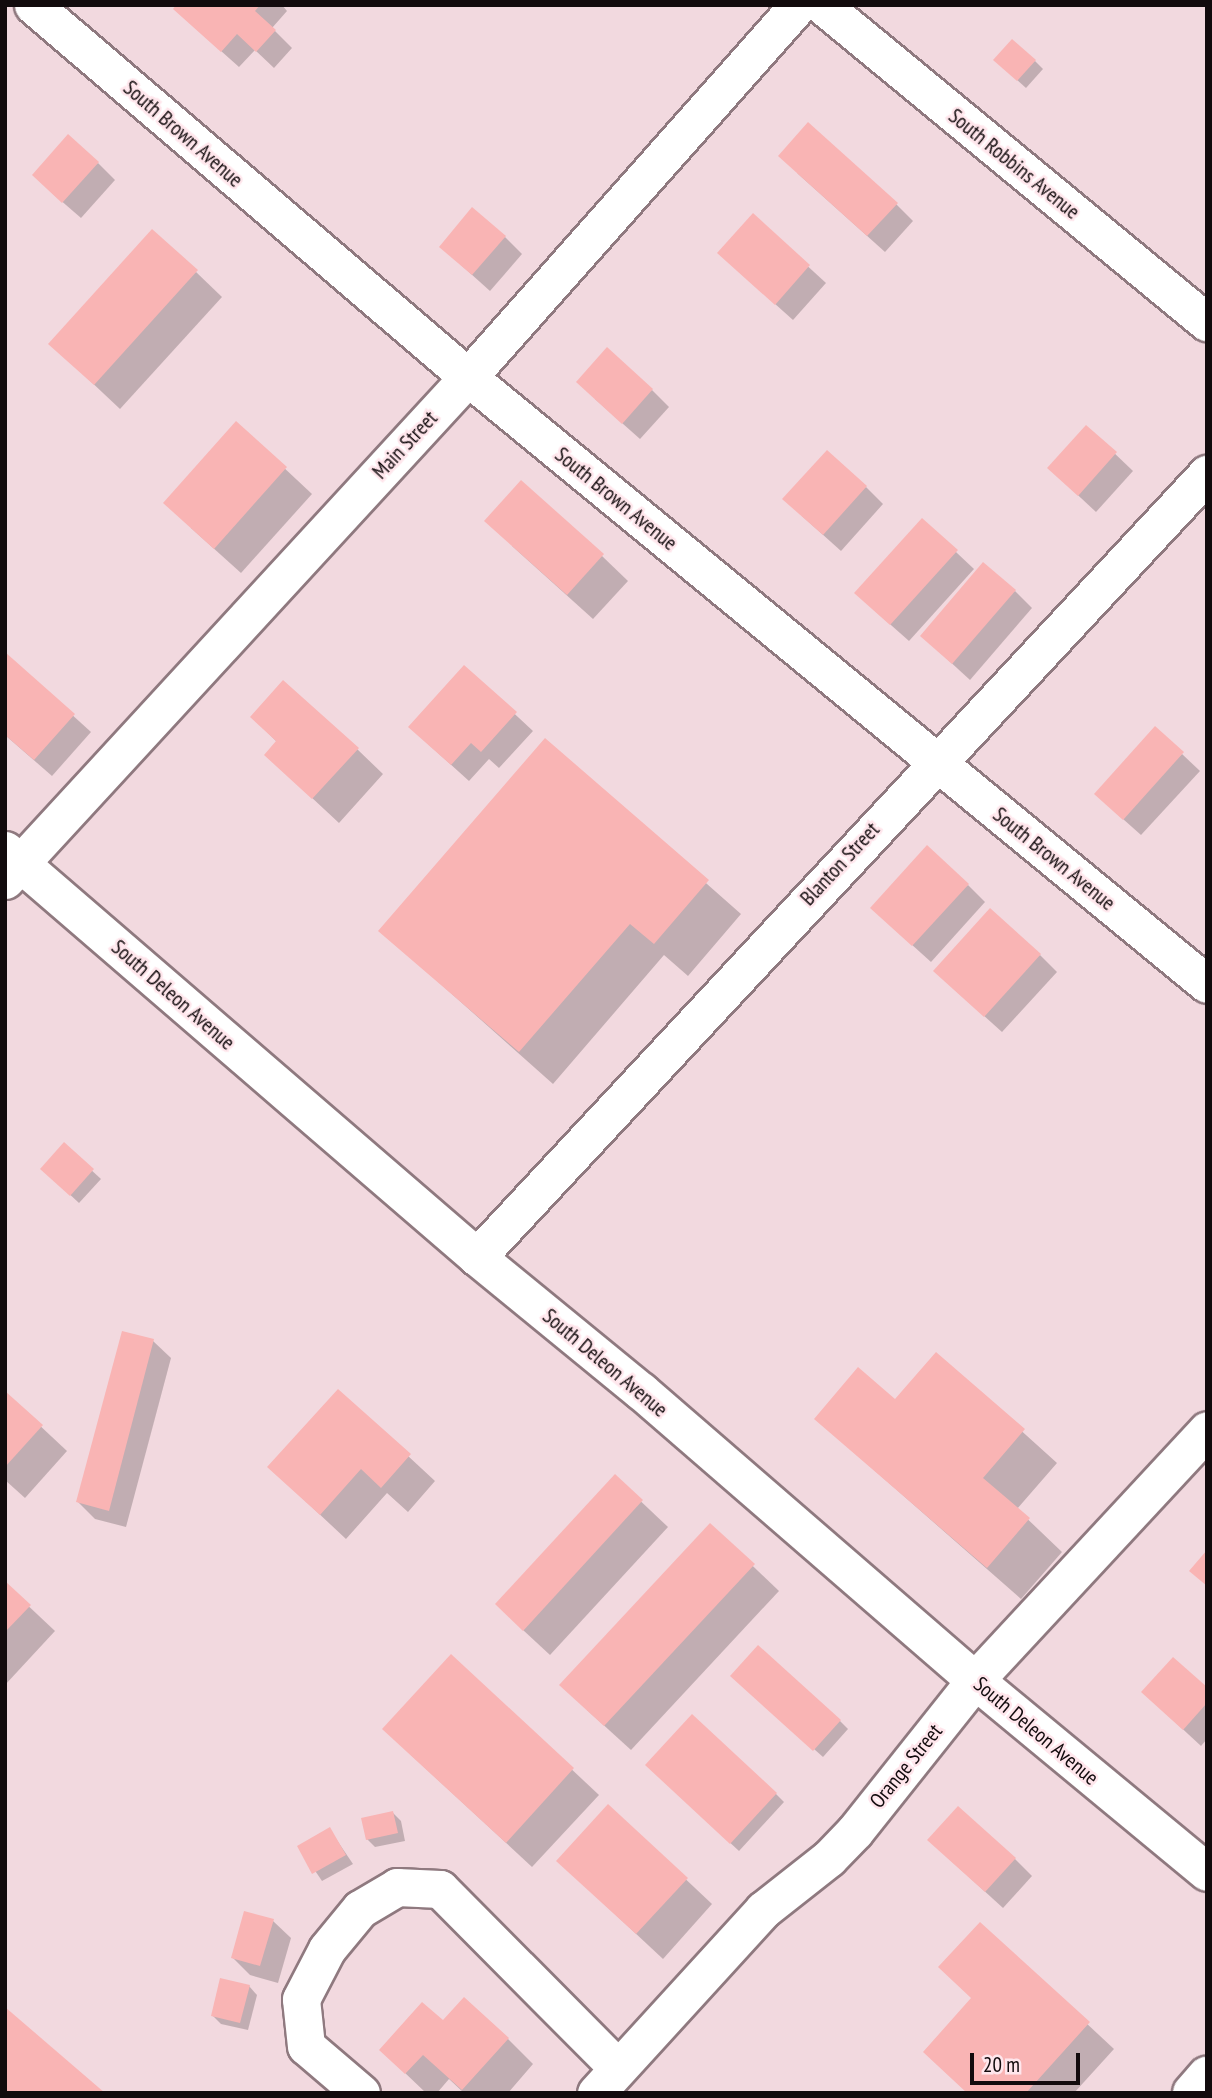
<!DOCTYPE html>
<style>
body{margin:0}
#map{position:relative;width:1212px;height:2098px;overflow:hidden;background:#f2d9df;font-family:"PT Sans Narrow",sans-serif}
div>[style]{position:absolute}
.shadow>*{inset:0;background:#0003}
.building>*{inset:0;background:#f9b4b4}
.roads{filter:drop-shadow(2px 0 #8f797f) drop-shadow(-2px 0 #8f797f) drop-shadow(0 2px #8f797f) drop-shadow(0 -2px #8f797f)}
.minor>*{height:37px;margin:-18.5px;padding:0 18.5px;transform-origin:18.5px;border-radius:18.5px;background:#fff}
.major>*{height:38px;margin:-19px;padding:0 19px;transform-origin:19px;border-radius:19px;background:#fff}
span{translate:-50% -50%;white-space:nowrap;text-align:center;line-height:1.15;-webkit-text-stroke:5px #ffe6ec;paint-order:stroke}
.street-label{font-size:21px;color:#120b0d}
.frame{position:absolute;inset:0;border:7px solid #120b0d;pointer-events:none}
.scale{position:absolute;left:970px;top:2053px;width:110px;height:32px;box-sizing:border-box;border:4px solid #120b0d;border-top:0;padding-left:9px;font-size:21px;line-height:24px;white-space:nowrap;color:#120b0d;-webkit-text-stroke:5px #ffe6ec;paint-order:stroke}
</style>
<div id="map">
<div class="shadow">
<i style="clip-path:polygon(179px 5px,282px 5px,287px 11px,272px 28px,292px 48px,274px 68px,255px 50px,239px 67px,193px 26px)"></i>
<i style="clip-path:polygon(1035px 61px,1043px 69px,1026px 88px,1004px 68px)"></i>
<i style="clip-path:polygon(98px 163px,115px 180px,81px 218px,51px 192px)"></i>
<i style="clip-path:polygon(797px 173px,896px 204px,913px 221px,885px 252px)"></i>
<i style="clip-path:polygon(753px 216px,826px 283px,793px 320px,737px 270px)"></i>
<i style="clip-path:polygon(505px 237px,522px 254px,490px 291px,441px 247px)"></i>
<i style="clip-path:polygon(196px 272px,222px 297px,120px 409px,51px 344px)"></i>
<i style="clip-path:polygon(652px 390px,669px 407px,640px 439px,595px 399px)"></i>
<i style="clip-path:polygon(237px 424px,312px 494px,241px 573px,191px 528px)"></i>
<i style="clip-path:polygon(1087px 427px,1133px 471px,1096px 512px,1067px 485px)"></i>
<i style="clip-path:polygon(866px 487px,883px 504px,841px 551px,802px 516px)"></i>
<i style="clip-path:polygon(922px 520px,974px 569px,909px 641px,874px 610px)"></i>
<i style="clip-path:polygon(512px 546px,602px 556px,628px 581px,593px 619px)"></i>
<i style="clip-path:polygon(1015px 591px,1032px 608px,970px 680px,922px 636px)"></i>
<i style="clip-path:polygon(5px 654px,91px 732px,52px 776px,5px 735px)"></i>
<i style="clip-path:polygon(464px 667px,533px 731px,499px 768px,489px 759px,469px 781px,428px 744px)"></i>
<i style="clip-path:polygon(252px 717px,357px 749px,383px 774px,339px 823px,266px 755px,277px 742px)"></i>
<i style="clip-path:polygon(545px 741px,741px 914px,688px 976px,664px 955px,553px 1084px,381px 931px)"></i>
<i style="clip-path:polygon(1182px 754px,1200px 771px,1141px 835px,1114px 811px)"></i>
<i style="clip-path:polygon(968px 885px,985px 902px,931px 962px,890px 925px)"></i>
<i style="clip-path:polygon(1040px 955px,1057px 972px,1002px 1032px,953px 988px)"></i>
<i style="clip-path:polygon(64px 1145px,101px 1179px,79px 1203px,51px 1177px)"></i>
<i style="clip-path:polygon(153px 1341px,171px 1358px,126px 1527px,95px 1519px,78px 1502px)"></i>
<i style="clip-path:polygon(936px 1354px,1057px 1463px,1017px 1509px,1062px 1552px,1021px 1599px,816px 1419px,896px 1402px)"></i>
<i style="clip-path:polygon(338px 1391px,435px 1481px,408px 1512px,387px 1493px,346px 1539px,269px 1467px)"></i>
<i style="clip-path:polygon(5px 1393px,67px 1451px,25px 1498px,5px 1480px)"></i>
<i style="clip-path:polygon(615px 1477px,668px 1527px,550px 1655px,523px 1630px)"></i>
<i style="clip-path:polygon(710px 1525px,779px 1591px,631px 1750px,587px 1710px)"></i>
<i style="clip-path:polygon(5px 1584px,55px 1631px,5px 1685px)"></i>
<i style="clip-path:polygon(451px 1656px,599px 1795px,532px 1867px,410px 1754px)"></i>
<i style="clip-path:polygon(741px 1684px,840px 1721px,848px 1729px,823px 1757px)"></i>
<i style="clip-path:polygon(1207px 1690px,1207px 1739px,1201px 1746px,1161px 1709px)"></i>
<i style="clip-path:polygon(655px 1773px,776px 1794px,784px 1802px,739px 1851px)"></i>
<i style="clip-path:polygon(608px 1806px,712px 1904px,663px 1959px,558px 1861px)"></i>
<i style="clip-path:polygon(393px 1813px,401px 1821px,405px 1841px,375px 1847px,367px 1839px)"></i>
<i style="clip-path:polygon(330px 1830px,353px 1864px,322px 1881px,299px 1847px)"></i>
<i style="clip-path:polygon(947px 1857px,1015px 1859px,1032px 1876px,1003px 1908px)"></i>
<i style="clip-path:polygon(273px 1921px,291px 1938px,278px 1983px,250px 1975px,233px 1958px)"></i>
<i style="clip-path:polygon(980px 1924px,1114px 2049px,1074px 2093px,967px 2093px)"></i>
<i style="clip-path:polygon(249px 1986px,257px 1995px,248px 2030px,221px 2024px,213px 2016px)"></i>
<i style="clip-path:polygon(443px 2023px,508px 2039px,533px 2064px,508px 2093px,464px 2093px,449px 2079px,437px 2093px,426px 2093px,381px 2050px)"></i>
</div>
<div class="building">
<i style="clip-path:polygon(176px 5px,260px 5px,255px 11px,276px 30px,256px 52px,237px 34px,221px 52px,173px 9px)"></i>
<i style="clip-path:polygon(1012px 39px,1036px 60px,1017px 81px,993px 60px)"></i>
<i style="clip-path:polygon(808px 122px,898px 203px,867px 236px,778px 156px)"></i>
<i style="clip-path:polygon(68px 134px,99px 162px,62px 203px,32px 175px)"></i>
<i style="clip-path:polygon(472px 207px,506px 236px,472px 275px,439px 247px)"></i>
<i style="clip-path:polygon(753px 213px,810px 265px,775px 305px,717px 253px)"></i>
<i style="clip-path:polygon(152px 229px,198px 270px,94px 385px,48px 344px)"></i>
<i style="clip-path:polygon(607px 347px,653px 389px,622px 424px,576px 382px)"></i>
<i style="clip-path:polygon(236px 421px,287px 467px,214px 549px,163px 503px)"></i>
<i style="clip-path:polygon(1086px 425px,1117px 452px,1078px 496px,1047px 468px)"></i>
<i style="clip-path:polygon(827px 450px,867px 486px,823px 535px,782px 499px)"></i>
<i style="clip-path:polygon(521px 480px,604px 554px,567px 595px,484px 521px)"></i>
<i style="clip-path:polygon(922px 518px,958px 550px,890px 625px,854px 593px)"></i>
<i style="clip-path:polygon(983px 562px,1016px 590px,952px 664px,920px 636px)"></i>
<i style="clip-path:polygon(5px 652px,75px 714px,34px 760px,5px 735px)"></i>
<i style="clip-path:polygon(464px 665px,517px 712px,481px 752px,471px 743px,451px 765px,408px 727px)"></i>
<i style="clip-path:polygon(283px 680px,359px 748px,312px 799px,264px 755px,276px 741px,250px 717px)"></i>
<i style="clip-path:polygon(1155px 726px,1184px 752px,1123px 820px,1094px 794px)"></i>
<i style="clip-path:polygon(545px 738px,709px 880px,654px 944px,630px 924px,519px 1052px,378px 931px)"></i>
<i style="clip-path:polygon(927px 845px,969px 884px,912px 946px,870px 908px)"></i>
<i style="clip-path:polygon(990px 908px,1041px 954px,984px 1017px,933px 971px)"></i>
<i style="clip-path:polygon(64px 1142px,94px 1169px,70px 1196px,40px 1169px)"></i>
<i style="clip-path:polygon(122px 1331px,154px 1339px,109px 1511px,76px 1502px)"></i>
<i style="clip-path:polygon(936px 1352px,1025px 1429px,983px 1478px,1030px 1518px,987px 1568px,814px 1419px,858px 1367px,895px 1399px)"></i>
<i style="clip-path:polygon(338px 1389px,411px 1454px,381px 1488px,361px 1469px,320px 1515px,267px 1467px)"></i>
<i style="clip-path:polygon(5px 1391px,43px 1425px,5px 1467px)"></i>
<i style="clip-path:polygon(615px 1474px,643px 1500px,523px 1631px,495px 1604px)"></i>
<i style="clip-path:polygon(710px 1523px,755px 1564px,604px 1726px,559px 1685px)"></i>
<i style="clip-path:polygon(1207px 1550px,1207px 1586px,1189px 1571px)"></i>
<i style="clip-path:polygon(5px 1581px,31px 1605px,5px 1632px)"></i>
<i style="clip-path:polygon(758px 1645px,841px 1720px,813px 1751px,730px 1676px)"></i>
<i style="clip-path:polygon(451px 1654px,574px 1768px,506px 1843px,382px 1729px)"></i>
<i style="clip-path:polygon(1173px 1657px,1207px 1687px,1207px 1703px,1183px 1730px,1141px 1692px)"></i>
<i style="clip-path:polygon(692px 1714px,777px 1793px,730px 1844px,645px 1765px)"></i>
<i style="clip-path:polygon(608px 1804px,688px 1878px,636px 1934px,556px 1861px)"></i>
<i style="clip-path:polygon(958px 1806px,1016px 1858px,985px 1892px,927px 1840px)"></i>
<i style="clip-path:polygon(393px 1811px,398px 1833px,366px 1840px,361px 1818px)"></i>
<i style="clip-path:polygon(330px 1827px,346px 1855px,312px 1874px,297px 1846px)"></i>
<i style="clip-path:polygon(244px 1911px,274px 1919px,260px 1966px,231px 1958px)"></i>
<i style="clip-path:polygon(980px 1922px,1090px 2022px,1026px 2093px,967px 2093px,923px 2052px,971px 1998px,938px 1967px)"></i>
<i style="clip-path:polygon(220px 1978px,250px 1985px,240px 2023px,211px 2016px)"></i>
<i style="clip-path:polygon(464px 1997px,509px 2038px,462px 2090px,423px 2055px,405px 2074px,379px 2050px,422px 2002px,443px 2020px)"></i>
<i style="clip-path:polygon(5px 2007px,105px 2093px,5px 2093px)"></i>
</div>
<div class="roads">
<div class="minor">
<i style="left:33px;top:5px;width:572px;rotate:40.54deg"></i>
<i style="left:468px;top:377px;width:956px;rotate:39.4deg"></i>
<i style="left:822px;top:5px;width:499px;rotate:39.5deg"></i>
<i style="left:5px;top:850px;width:623px;rotate:40.77deg"></i>
<i style="left:477px;top:1257px;width:212px;rotate:39.3deg"></i>
<i style="left:641px;top:1391px;width:442px;rotate:40.9deg"></i>
<i style="left:975px;top:1680px;width:301px;rotate:39.6deg"></i>
<i style="left:5px;top:880px;width:684px;rotate:-47.37deg"></i>
<i style="left:468px;top:377px;width:497px;rotate:-48.4deg"></i>
<i style="left:477px;top:1257px;width:1071px;rotate:-47.01deg"></i>
<i style="left:361px;top:2093px;width:72px;rotate:-139.5deg"></i>
<i style="left:306px;top:2046px;width:47px;rotate:-96.1deg"></i>
<i style="left:301px;top:1999px;width:56px;rotate:-62.5deg"></i>
<i style="left:327px;top:1949px;width:52px;rotate:-50.5deg"></i>
<i style="left:360px;top:1909px;width:43px;rotate:-30.7deg"></i>
<i style="left:397px;top:1887px;width:43px;rotate:2.7deg"></i>
<i style="left:440px;top:1889px;width:252px;rotate:45.2deg"></i>
<i style="left:596px;top:2093px;width:248px;rotate:-47.6deg"></i>
<i style="left:763px;top:1910px;width:84px;rotate:-38.2deg"></i>
<i style="left:829px;top:1858px;width:37px;rotate:-46deg"></i>
<i style="left:855px;top:1831px;width:193px;rotate:-51.5deg"></i>
<i style="left:975px;top:1680px;width:341px;rotate:-47.1deg"></i>
</div>
<div class="major">
<i style="left:1192px;top:2093px;width:23px;rotate:-49deg"></i>
</div>
</div>
<div class="street-label">
<span style="left:183px;top:134px;rotate:41deg">South Brown Avenue</span>
<span style="left:1014px;top:164px;rotate:39deg">South Robbins Avenue</span>
<span style="left:405px;top:445px;rotate:-47deg">Main Street</span>
<span style="left:616px;top:499px;rotate:39deg">South Brown Avenue</span>
<span style="left:1054px;top:859px;rotate:39deg">South Brown Avenue</span>
<span style="left:840px;top:864px;rotate:-47deg">Blanton Street</span>
<span style="left:173px;top:995px;rotate:41deg">South Deleon Avenue</span>
<span style="left:605px;top:1363px;rotate:40deg">South Deleon Avenue</span>
<span style="left:1036px;top:1731px;rotate:40deg">South Deleon Avenue</span>
<span style="left:906px;top:1766px;rotate:-51deg">Orange Street</span>
</div>
<div class="frame"></div>
<div class="scale">20 m</div>
</div>
